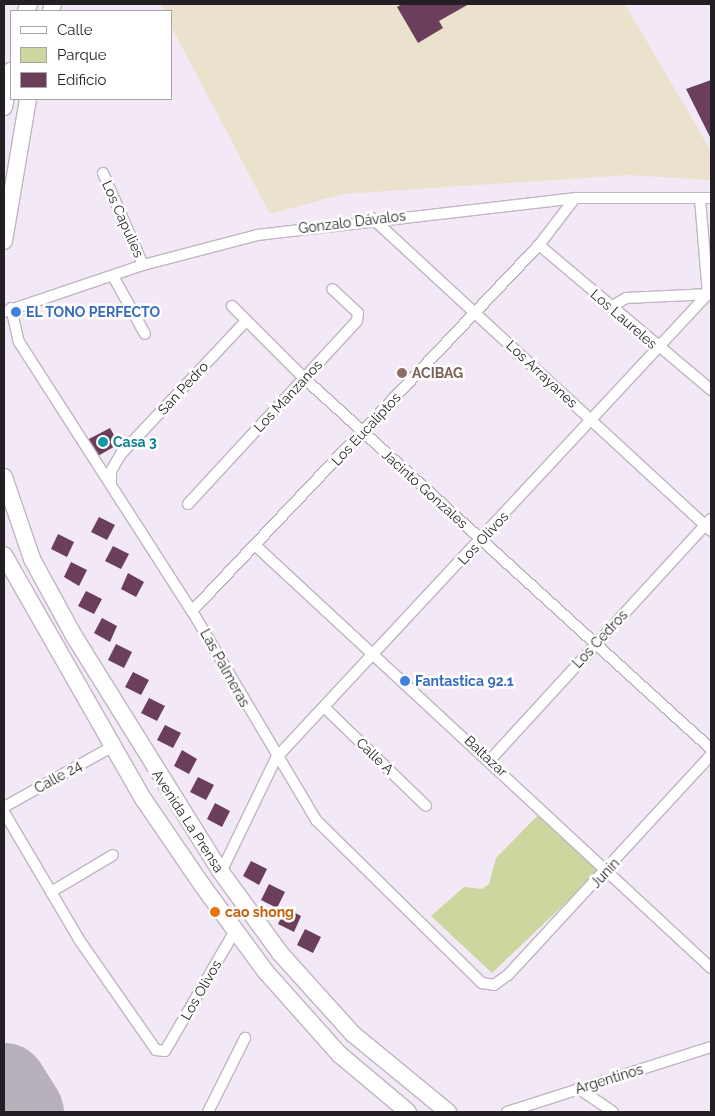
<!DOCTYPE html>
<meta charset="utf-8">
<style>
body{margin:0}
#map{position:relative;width:715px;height:1116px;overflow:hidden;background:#f3e8f5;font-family:Raleway,sans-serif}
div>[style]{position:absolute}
.industrial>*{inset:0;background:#eae2cd}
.green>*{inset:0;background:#ced69f}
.runway>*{height:85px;margin:-42.5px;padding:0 42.5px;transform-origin:42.5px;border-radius:42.5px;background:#b8b0ba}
.building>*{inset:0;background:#6b3e5b}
.roads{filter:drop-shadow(1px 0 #c0b6c2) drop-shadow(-1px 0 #c0b6c2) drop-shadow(0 1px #c0b6c2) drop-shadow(0 -1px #c0b6c2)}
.street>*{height:10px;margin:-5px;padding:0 5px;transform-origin:5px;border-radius:5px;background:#fff}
.primary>*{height:16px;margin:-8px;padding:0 8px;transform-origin:8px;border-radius:8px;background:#fff}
.dots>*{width:14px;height:14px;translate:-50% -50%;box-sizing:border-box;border:2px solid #fff;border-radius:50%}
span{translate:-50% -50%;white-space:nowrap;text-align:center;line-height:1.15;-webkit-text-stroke:5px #fff;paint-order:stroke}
.street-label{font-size:14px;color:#231f24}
.shop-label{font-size:14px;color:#366cbe;font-weight:700}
.left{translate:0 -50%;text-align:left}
.education-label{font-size:14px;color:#785e54;font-weight:700}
.culture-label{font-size:14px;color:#0d838f;font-weight:700}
.food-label{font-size:14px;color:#c56008;font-weight:700}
.frame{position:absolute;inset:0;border:5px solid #231f24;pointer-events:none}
.legend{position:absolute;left:10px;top:10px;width:162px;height:90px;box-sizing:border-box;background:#fff;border:1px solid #a7a5a7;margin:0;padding:6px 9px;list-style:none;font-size:15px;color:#231f24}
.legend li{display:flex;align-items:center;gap:10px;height:25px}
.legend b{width:25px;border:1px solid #a7a5a7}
</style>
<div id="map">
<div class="industrial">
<i style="clip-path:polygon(160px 4px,625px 4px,711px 151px,711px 180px,628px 175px,343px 194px,270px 214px,171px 26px,171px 11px,164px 11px)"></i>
</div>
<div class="green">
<i style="clip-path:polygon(538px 815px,600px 870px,492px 973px,431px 916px,464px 887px,482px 889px,489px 884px,496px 858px)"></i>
</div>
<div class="runway">
<i style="left:4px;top:1085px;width:32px;rotate:58deg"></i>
</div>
<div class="building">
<i style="clip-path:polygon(402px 4px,469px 4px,439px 21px,443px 28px,418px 43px,397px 7px)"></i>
<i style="clip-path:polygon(711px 80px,711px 139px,686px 89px)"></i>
<i style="clip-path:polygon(110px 428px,119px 444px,96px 457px,87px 440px)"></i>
<i style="clip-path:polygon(99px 517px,115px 525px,107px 540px,91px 532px)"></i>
<i style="clip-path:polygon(58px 534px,74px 542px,67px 557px,51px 549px)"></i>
<i style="clip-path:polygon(113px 546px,129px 554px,121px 569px,105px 561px)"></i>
<i style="clip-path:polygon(71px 562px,87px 570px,79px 586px,64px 577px)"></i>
<i style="clip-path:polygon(128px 573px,144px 582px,136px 597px,121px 589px)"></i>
<i style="clip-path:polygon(86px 591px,102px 599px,94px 614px,78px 606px)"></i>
<i style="clip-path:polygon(102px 618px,117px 626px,110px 642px,94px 633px)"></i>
<i style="clip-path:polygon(116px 644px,132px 652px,124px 668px,108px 660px)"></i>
<i style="clip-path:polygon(133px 672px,149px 680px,141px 695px,125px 687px)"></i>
<i style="clip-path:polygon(149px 698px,165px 706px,157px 721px,141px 713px)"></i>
<i style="clip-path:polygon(165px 725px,181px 733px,173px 748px,157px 740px)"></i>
<i style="clip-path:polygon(182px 750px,197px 759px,189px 774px,174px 766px)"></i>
<i style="clip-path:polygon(198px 777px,214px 785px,206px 800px,190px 792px)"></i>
<i style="clip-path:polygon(215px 803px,230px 811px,222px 827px,207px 819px)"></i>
<i style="clip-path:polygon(251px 861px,267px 869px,259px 885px,243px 876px)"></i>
<i style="clip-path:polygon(269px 884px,285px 892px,277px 908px,261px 900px)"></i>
<i style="clip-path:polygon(286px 908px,301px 916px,294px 932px,278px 924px)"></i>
<i style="clip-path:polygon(305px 929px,321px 937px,313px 953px,297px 945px)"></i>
</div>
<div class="roads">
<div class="street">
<i style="left:103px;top:173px;width:100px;rotate:66.5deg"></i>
<i style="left:372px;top:218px;width:461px;rotate:42.7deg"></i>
<i style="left:539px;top:245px;width:225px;rotate:40.1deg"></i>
<i style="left:113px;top:276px;width:66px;rotate:61.1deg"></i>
<i style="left:232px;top:306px;width:102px;rotate:45deg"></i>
<i style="left:304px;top:378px;width:551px;rotate:42.35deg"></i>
<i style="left:611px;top:307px;width:17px;rotate:-31deg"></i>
<i style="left:626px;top:298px;width:85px;rotate:-2.7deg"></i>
<i style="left:11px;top:308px;width:35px;rotate:77deg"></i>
<i style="left:19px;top:342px;width:320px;rotate:57.3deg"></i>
<i style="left:192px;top:611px;width:243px;rotate:59.3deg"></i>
<i style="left:316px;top:820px;width:233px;rotate:44.5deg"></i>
<i style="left:482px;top:983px;width:12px;rotate:9deg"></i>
<i style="left:494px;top:985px;width:17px;rotate:-36deg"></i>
<i style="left:508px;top:975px;width:299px;rotate:-47.3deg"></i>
<i style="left:4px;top:312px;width:147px;rotate:-18.7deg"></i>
<i style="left:143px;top:265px;width:118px;rotate:-14.7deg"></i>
<i style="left:257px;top:235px;width:320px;rotate:-6.6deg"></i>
<i style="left:575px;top:198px;width:136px"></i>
<i style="left:111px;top:481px;width:10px;rotate:-90deg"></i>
<i style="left:111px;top:471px;width:20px;rotate:-60deg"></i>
<i style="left:121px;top:454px;width:183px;rotate:-46.8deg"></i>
<i style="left:188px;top:504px;width:249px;rotate:-47.3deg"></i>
<i style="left:357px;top:321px;width:8px;rotate:-83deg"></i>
<i style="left:358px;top:313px;width:35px;rotate:-137deg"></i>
<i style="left:257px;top:547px;width:619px;rotate:42.84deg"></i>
<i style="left:192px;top:611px;width:504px;rotate:-46.53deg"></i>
<i style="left:539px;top:245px;width:59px;rotate:-52.5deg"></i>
<i style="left:324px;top:707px;width:142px;rotate:44.1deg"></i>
<i style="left:490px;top:760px;width:327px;rotate:-47.5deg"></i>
<i style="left:4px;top:807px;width:125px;rotate:-29.2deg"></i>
<i style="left:4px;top:812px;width:150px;rotate:59.5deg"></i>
<i style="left:80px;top:941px;width:133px;rotate:55.1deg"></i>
<i style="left:156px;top:1050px;width:9px;rotate:6deg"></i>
<i style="left:165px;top:1051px;width:141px;rotate:-59.8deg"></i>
<i style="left:221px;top:872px;width:127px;rotate:-64.2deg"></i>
<i style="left:276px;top:758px;width:634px;rotate:-47.05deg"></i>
<i style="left:708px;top:294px;width:96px;rotate:-94.8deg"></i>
<i style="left:51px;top:892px;width:72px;rotate:-30.8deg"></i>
<i style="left:578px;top:1088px;width:42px;rotate:34.4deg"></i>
<i style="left:208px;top:1112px;width:83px;rotate:-63.4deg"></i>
<i style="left:507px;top:1112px;width:214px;rotate:-17.7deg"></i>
</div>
<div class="primary">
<i style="left:26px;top:11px;width:8px;rotate:-67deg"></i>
<i style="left:51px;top:11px;width:7px;rotate:-74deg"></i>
<i style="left:4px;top:107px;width:37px;rotate:-79deg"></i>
<i style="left:4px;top:241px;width:144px;rotate:-80.4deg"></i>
<i style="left:4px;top:477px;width:87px;rotate:71.1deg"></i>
<i style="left:32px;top:559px;width:88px;rotate:61.4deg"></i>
<i style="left:74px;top:636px;width:278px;rotate:58.1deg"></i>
<i style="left:221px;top:872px;width:100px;rotate:53.9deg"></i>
<i style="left:280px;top:953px;width:109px;rotate:48deg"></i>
<i style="left:353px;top:1034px;width:123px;rotate:39.4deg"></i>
<i style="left:4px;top:555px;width:282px;rotate:60.3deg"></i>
<i style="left:144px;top:800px;width:103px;rotate:55.7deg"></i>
<i style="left:202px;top:885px;width:108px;rotate:53.7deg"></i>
<i style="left:266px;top:972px;width:110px;rotate:48.3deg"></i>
<i style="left:339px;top:1054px;width:90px;rotate:40deg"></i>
</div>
</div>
<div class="dots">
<i style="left:16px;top:312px;background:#3f7fe0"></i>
<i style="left:402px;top:373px;background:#8d6e63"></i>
<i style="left:103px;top:442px;background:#0f9aa8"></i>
<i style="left:405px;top:681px;background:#3f7fe0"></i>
<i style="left:215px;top:912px;background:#e8710a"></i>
</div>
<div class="street-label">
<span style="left:123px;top:219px;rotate:66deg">Los Capulies</span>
<span style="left:352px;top:222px;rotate:-7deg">Gonzalo Dávalos</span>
<span style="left:624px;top:319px;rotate:41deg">Los Laureles</span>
<span style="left:542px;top:374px;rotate:43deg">Los Arrayanes</span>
<span style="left:183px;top:388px;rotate:-47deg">San Pedro</span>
<span style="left:288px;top:396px;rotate:-47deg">Los Manzanos</span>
<span style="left:366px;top:429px;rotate:-47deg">Los Eucaliptos</span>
<span style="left:425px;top:489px;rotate:42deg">Jacinto Gonzales</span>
<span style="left:483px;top:538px;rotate:-47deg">Los Olivos</span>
<span style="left:600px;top:639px;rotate:-47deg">Los Cedros</span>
<span style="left:225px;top:668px;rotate:61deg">Las Palmeras</span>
<span style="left:375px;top:756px;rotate:44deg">Calle A</span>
<span style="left:486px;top:756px;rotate:43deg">Baltazar</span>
<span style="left:58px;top:777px;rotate:-29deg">Calle 24</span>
<span style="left:188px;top:821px;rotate:57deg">Avenida La Prensa</span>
<span style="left:605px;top:873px;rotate:-47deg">Junín</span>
<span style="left:201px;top:990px;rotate:-60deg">Los Olivos</span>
<span style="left:609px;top:1079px;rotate:-17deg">Argentinos</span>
</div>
<div class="shop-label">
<span class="left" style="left:26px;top:312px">EL TONO PERFECTO</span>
<span class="left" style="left:415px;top:681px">Fantastica 92.1</span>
</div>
<div class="education-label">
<span class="left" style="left:412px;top:373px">ACIBAG</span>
</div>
<div class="culture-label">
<span class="left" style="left:113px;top:442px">Casa 3</span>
</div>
<div class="food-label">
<span class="left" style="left:225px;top:912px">cao shong</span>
</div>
<div class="frame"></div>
<ul class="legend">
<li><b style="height:6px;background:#fff"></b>Calle</li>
<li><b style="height:14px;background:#ced69f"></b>Parque</li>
<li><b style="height:14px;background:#6b3e5b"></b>Edificio</li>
</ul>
</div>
